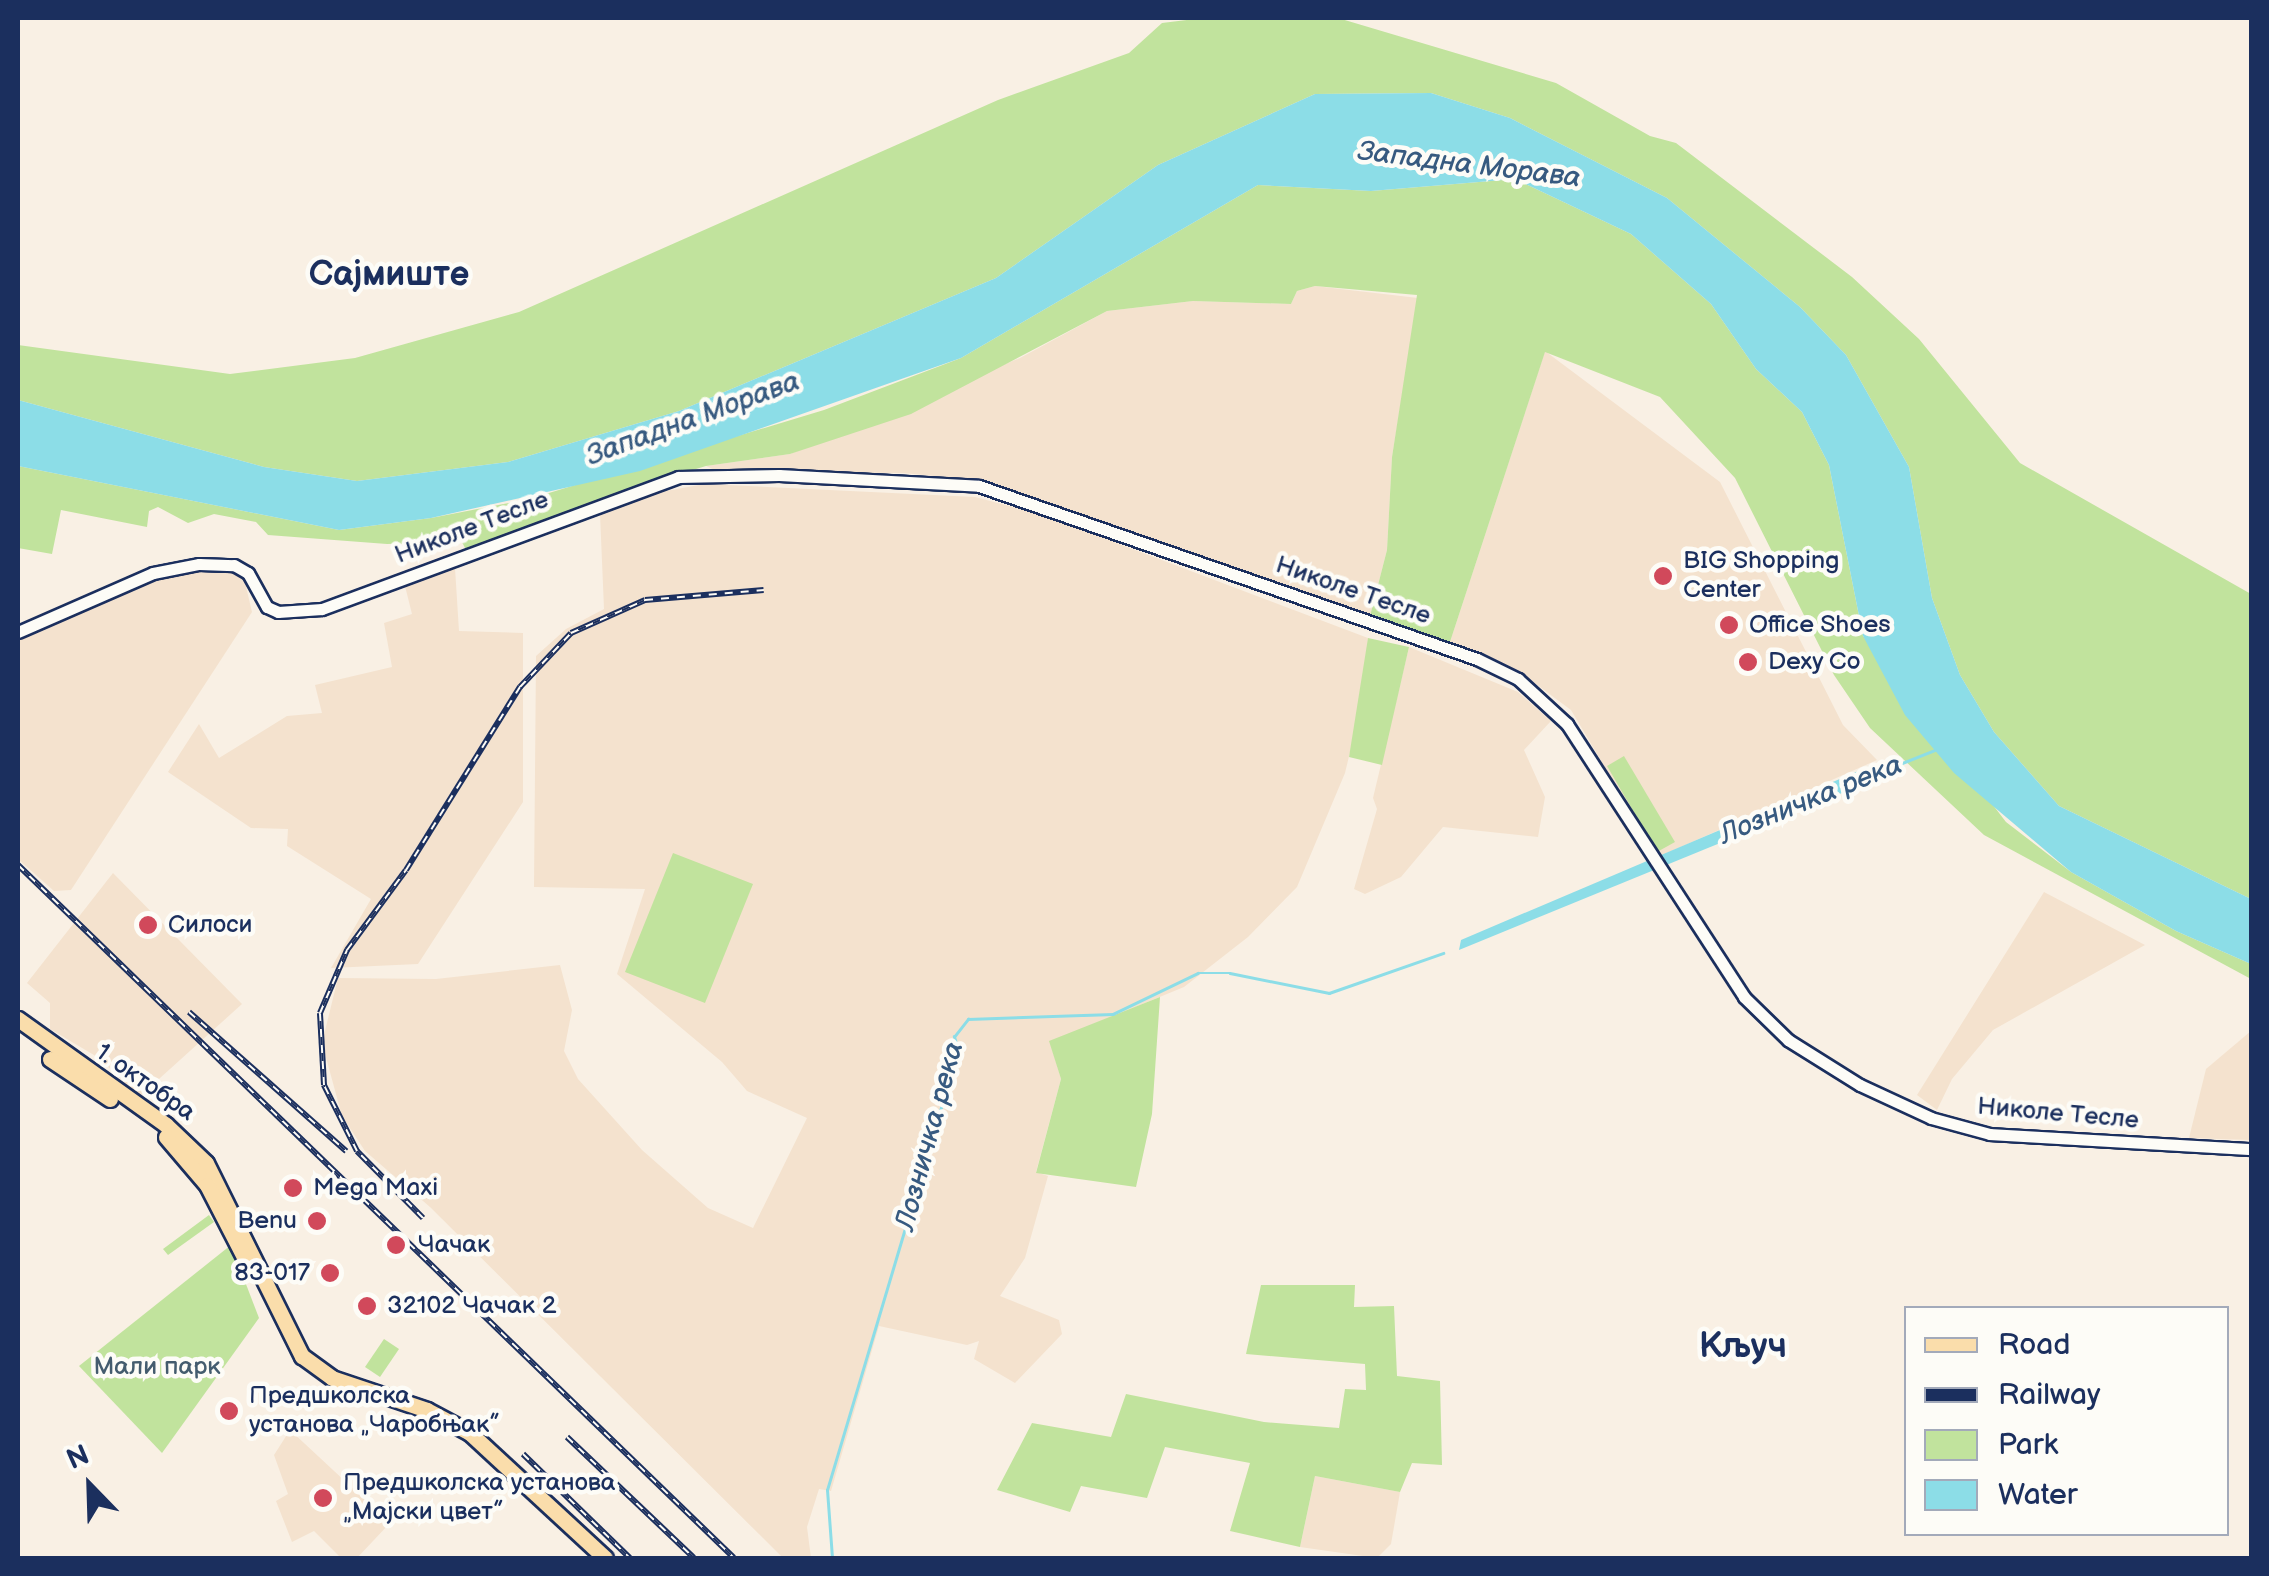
<!DOCTYPE html>
<meta charset="utf-8">
<style>
body{margin:0}
#map{position:relative;width:2269px;height:1576px;overflow:hidden;background:#f9f0e4;font-family:"Balsamiq Sans",sans-serif}
div>[style]{position:absolute}
.built>*{inset:0;background:#f4e2ce}
.green>*{inset:0;background:#c1e39d}
.water>*{inset:0;background:#8cdde7}
.stream>*{height:2.5px;margin:-1.25px;padding:0 1.25px;transform-origin:1.25px;border-radius:1.25px;background:#8cdde7}
.roads{filter:drop-shadow(2px 0 #1b2f5e) drop-shadow(-2px 0 #1b2f5e) drop-shadow(0 2px #1b2f5e) drop-shadow(0 -2px #1b2f5e)}
.minor>*{height:11px;margin:-5.5px;padding:0 5.5px;transform-origin:5.5px;border-radius:5.5px;background:#fdfcf7}
.major>*{height:15px;margin:-7.5px;padding:0 7.5px;transform-origin:7.5px;border-radius:7.5px;background:#faddab}
.rail>*{height:6px;margin-top:-3px;transform-origin:0;background:repeating-linear-gradient(90deg,#fdfcf7 0 8px,#1b2f5e 0 16px);box-sizing:border-box;border-block:2px solid #1b2f5e}
.dots>*{width:28px;height:28px;translate:-50% -50%;box-sizing:border-box;border:5px solid #fdfcf7;border-radius:50%}
span{translate:-50% -50%;white-space:nowrap;text-align:center;line-height:1.15;-webkit-text-stroke:9px #fdfcf7;paint-order:stroke}
.street-label{font-size:25px;color:#1b2f5e}
.poi-label{font-size:25px;color:#1b2f5e}
.left{translate:0 -50%;text-align:left}
.right{translate:-100% -50%;text-align:right}
.park-label{font-size:25px;color:#445c6e}
.water-label{font-size:28px;color:#375a80;font-style:italic}
.district-label{font-size:35px;color:#1b2f5e;font-weight:700}
.frame{position:absolute;inset:0;border:20px solid #1b2f5e;pointer-events:none}
.legend{position:absolute;left:1904px;top:1306px;width:325px;height:230px;box-sizing:border-box;background:#fdfcf7;border:2px solid #a3aaba;margin:0;padding:12px 18px;list-style:none;font-size:30px;color:#1b2f5e}
.legend li{display:flex;align-items:center;gap:20px;height:50px}
.legend b{width:50px;border:2px solid #a3aaba}
.north{position:absolute;left:40px;top:1436px;width:100px;height:100px;-webkit-text-stroke:8px #fdfcf7;paint-order:stroke;rotate:337deg;font-size:28px;font-weight:700;line-height:40px;text-align:center;color:#1b2f5e}
.north::after{content:'';display:block;margin:auto;width:35px;height:45px;background:#1b2f5e;clip-path:polygon(50% 0,100% 100%,50% 72%,0 100%)}
</style>
<div id="map">
<div class="built">
<i style="clip-path:polygon(1315px 286px,1418px 298px,1392px 457px,1387px 550px,1370px 616px,975px 480px,903px 473px,719px 472px,706px 466px,790px 454px,1020px 358px,1107px 311px,1193px 301px,1291px 304px,1297px 291px)"></i>
<i style="clip-path:polygon(1545px 351px,1720px 482px,1843px 725px,1877px 760px,1658px 857px,1571px 710px,1517px 670px,1450px 642px)"></i>
<i style="clip-path:polygon(705px 484px,975px 497px,1040px 514px,1368px 638px,1364px 694px,1345px 773px,1297px 887px,1248px 937px,1184px 987px,1050px 1042px,1061px 1079px,1036px 1172px,1048px 1176px,1025px 1258px,1000px 1296px,1059px 1320px,1062px 1334px,1015px 1383px,974px 1359px,979px 1341px,967px 1345px,879px 1326px,831px 1491px,819px 1489px,807px 1527px,811px 1558px,783px 1558px,430px 1207px,365px 1151px,342px 1116px,322px 1043px,338px 978px,436px 979px,560px 965px,572px 1010px,564px 1051px,578px 1079px,642px 1150px,708px 1208px,753px 1228px,807px 1118px,747px 1091px,722px 1062px,617px 974px,645px 889px,534px 887px,536px 656px,566px 629px,604px 609px,600px 514px,660px 492px)"></i>
<i style="clip-path:polygon(218px 568px,244px 578px,252px 612px,71px 890px,54px 891px,18px 859px,18px 638px,161px 577px)"></i>
<i style="clip-path:polygon(455px 568px,459px 631px,523px 633px,523px 802px,418px 964px,331px 968px,371px 899px,287px 846px,288px 829px,251px 828px,168px 772px,199px 724px,219px 758px,287px 716px,322px 713px,315px 685px,392px 667px,384px 623px,412px 614px,405px 586px)"></i>
<i style="clip-path:polygon(1409px 647px,1518px 692px,1551px 721px,1524px 750px,1545px 797px,1538px 837px,1443px 827px,1401px 877px,1365px 894px,1354px 889px,1377px 809px,1373px 798px)"></i>
<i style="clip-path:polygon(113px 873px,242px 1004px,139px 1097px,99px 1058px,50px 1029px,50px 1003px,27px 983px)"></i>
<i style="clip-path:polygon(2044px 892px,2145px 945px,1993px 1030px,1952px 1079px,1937px 1110px,1917px 1095px)"></i>
<i style="clip-path:polygon(2251px 1031px,2251px 1140px,2189px 1138px,2206px 1069px)"></i>
<i style="clip-path:polygon(290px 1430px,390px 1523px,357px 1558px,341px 1558px,314px 1531px,292px 1542px,276px 1501px,288px 1494px,274px 1455px)"></i>
<i style="clip-path:polygon(1315px 1476px,1400px 1492px,1391px 1544px,1377px 1558px,1300px 1547px)"></i>
</div>
<div class="green">
<i style="clip-path:polygon(1203px 18px,1338px 18px,1556px 83px,1650px 136px,1676px 143px,1852px 277px,1919px 339px,2020px 463px,2251px 594px,2251px 899px,2059px 806px,1994px 732px,1960px 675px,1932px 598px,1909px 467px,1846px 355px,1800px 307px,1667px 198px,1510px 118px,1431px 93px,1315px 94px,1158px 165px,996px 278px,679px 411px,508px 462px,357px 481px,264px 467px,18px 400px,18px 345px,230px 374px,355px 358px,519px 312px,998px 100px,1129px 53px,1162px 23px)"></i>
<i style="clip-path:polygon(1515px 179px,1631px 234px,1711px 304px,1756px 369px,1802px 412px,1829px 465px,1863px 636px,2006px 822px,2071px 872px,2176px 931px,2251px 964px,2251px 979px,1984px 835px,1870px 728px,1834px 675px,1735px 478px,1660px 397px,1545px 352px,1450px 642px,1370px 616px,1387px 550px,1392px 457px,1417px 295px,1315px 286px,1297px 291px,1291px 304px,1193px 301px,1107px 311px,911px 414px,790px 454px,706px 466px,616px 493px,466px 550px,456px 530px,419px 543px,387px 544px,268px 535px,256px 522px,214px 514px,188px 523px,158px 507px,149px 511px,147px 527px,61px 510px,52px 554px,18px 548px,18px 466px,339px 530px,431px 518px,529px 499px,824px 410px,961px 358px,1258px 185px,1371px 191px)"></i>
<i style="clip-path:polygon(1368px 638px,1409px 647px,1382px 765px,1349px 757px)"></i>
<i style="clip-path:polygon(1624px 756px,1675px 842px,1657px 852px,1607px 766px)"></i>
<i style="clip-path:polygon(673px 853px,753px 884px,705px 1003px,625px 972px)"></i>
<i style="clip-path:polygon(1160px 997px,1152px 1114px,1136px 1187px,1036px 1173px,1061px 1079px,1049px 1041px)"></i>
<i style="clip-path:polygon(209px 1215px,214px 1222px,168px 1255px,163px 1249px)"></i>
<i style="clip-path:polygon(231px 1245px,259px 1318px,162px 1453px,79px 1366px)"></i>
<i style="clip-path:polygon(1261px 1285px,1355px 1285px,1354px 1307px,1394px 1306px,1397px 1376px,1440px 1381px,1442px 1465px,1412px 1463px,1400px 1492px,1315px 1476px,1300px 1547px,1230px 1531px,1250px 1463px,1165px 1447px,1147px 1498px,1081px 1486px,1070px 1512px,997px 1490px,1032px 1423px,1111px 1437px,1126px 1394px,1264px 1422px,1339px 1428px,1345px 1389px,1366px 1390px,1365px 1364px,1246px 1354px)"></i>
<i style="clip-path:polygon(384px 1339px,399px 1349px,380px 1377px,365px 1367px)"></i>
</div>
<div class="water">
<i style="clip-path:polygon(1431px 93px,1510px 118px,1667px 198px,1800px 307px,1846px 355px,1909px 467px,1932px 598px,1960px 675px,1994px 732px,2059px 806px,2251px 899px,2251px 964px,2176px 931px,2071px 872px,1954px 773px,1905px 715px,1863px 636px,1829px 465px,1802px 412px,1756px 369px,1711px 304px,1631px 234px,1515px 179px,1371px 191px,1258px 185px,961px 358px,640px 471px,431px 518px,339px 530px,18px 466px,18px 400px,264px 467px,357px 481px,508px 462px,679px 411px,996px 278px,1158px 165px,1315px 94px)"></i>
<i style="clip-path:polygon(1875px 764px,1881px 777px,1459px 950px,1461px 940px)"></i>
</div>
<div class="stream">
<i style="left:1877px;top:773px;width:62px;rotate:-21.6deg"></i>
<i style="left:832px;top:1558px;width:68px;rotate:-94.2deg"></i>
<i style="left:827px;top:1490px;width:459px;rotate:-73.4deg"></i>
<i style="left:958px;top:1050px;width:14px;rotate:-107deg"></i>
<i style="left:954px;top:1037px;width:23px;rotate:-52deg"></i>
<i style="left:968px;top:1019px;width:145px;rotate:-2deg"></i>
<i style="left:1113px;top:1014px;width:94px;rotate:-25.8deg"></i>
<i style="left:1198px;top:973px;width:32px"></i>
<i style="left:1230px;top:973px;width:101px;rotate:11.4deg"></i>
<i style="left:1329px;top:993px;width:121px;rotate:-19.3deg"></i>
</div>
<div class="roads">
<div class="minor">
<i style="left:18px;top:632px;width:147px;rotate:-23.6deg"></i>
<i style="left:153px;top:573px;width:47px;rotate:-11.1deg"></i>
<i style="left:199px;top:564px;width:35px;rotate:2deg"></i>
<i style="left:234px;top:565px;width:16px;rotate:30deg"></i>
<i style="left:248px;top:573px;width:39px;rotate:61deg"></i>
<i style="left:267px;top:607px;width:12px;rotate:24deg"></i>
<i style="left:278px;top:612px;width:44px;rotate:-3.9deg"></i>
<i style="left:322px;top:609px;width:380px;rotate:-20.3deg"></i>
<i style="left:678px;top:477px;width:101px;rotate:-1.1deg"></i>
<i style="left:779px;top:475px;width:200px;rotate:3.1deg"></i>
<i style="left:979px;top:486px;width:527px;rotate:19.16deg"></i>
<i style="left:1477px;top:659px;width:46px;rotate:26deg"></i>
<i style="left:1518px;top:679px;width:67px;rotate:42.6deg"></i>
<i style="left:1567px;top:724px;width:325px;rotate:57deg"></i>
<i style="left:1744px;top:997px;width:62px;rotate:44.3deg"></i>
<i style="left:1788px;top:1040px;width:85px;rotate:32deg"></i>
<i style="left:1860px;top:1085px;width:78px;rotate:24.9deg"></i>
<i style="left:1931px;top:1118px;width:61px;rotate:15.2deg"></i>
<i style="left:1990px;top:1134px;width:262px;rotate:3.3deg"></i>
</div>
<div class="major">
<i style="left:18px;top:1019px;width:182px;rotate:35.6deg"></i>
<i style="left:166px;top:1125px;width:55px;rotate:43.5deg"></i>
<i style="left:206px;top:1163px;width:216px;rotate:63.6deg"></i>
<i style="left:302px;top:1356px;width:37px;rotate:36deg"></i>
<i style="left:332px;top:1378px;width:100px;rotate:18.6deg"></i>
<i style="left:427px;top:1410px;width:49px;rotate:28.1deg"></i>
<i style="left:470px;top:1433px;width:184px;rotate:42.8deg"></i>
<i style="left:50px;top:1059px;width:72px;rotate:33.7deg"></i>
<i style="left:166px;top:1137px;width:63px;rotate:49.5deg"></i>
<i style="left:207px;top:1185px;width:83px;rotate:62.8deg"></i>
</div>
</div>
<div class="rail">
<i style="left:18px;top:865px;width:996px;rotate:44.06deg"></i>
<i style="left:189px;top:1012px;width:210px;rotate:41.5deg"></i>
<i style="left:423px;top:1218px;width:94px;rotate:-134.6deg"></i>
<i style="left:357px;top:1151px;width:74px;rotate:-116.6deg"></i>
<i style="left:324px;top:1085px;width:72px;rotate:-93.2deg"></i>
<i style="left:320px;top:1013px;width:69px;rotate:-66.8deg"></i>
<i style="left:347px;top:950px;width:99px;rotate:-53.6deg"></i>
<i style="left:406px;top:870px;width:216px;rotate:-58.1deg"></i>
<i style="left:520px;top:687px;width:74px;rotate:-46.6deg"></i>
<i style="left:571px;top:633px;width:81px;rotate:-24deg"></i>
<i style="left:645px;top:600px;width:119px;rotate:-4.8deg"></i>
<i style="left:567px;top:1437px;width:175px;rotate:43.6deg"></i>
<i style="left:523px;top:1454px;width:149px;rotate:44.2deg"></i>
</div>
<div class="dots">
<i style="left:1663px;top:576px;background:#d1495b"></i>
<i style="left:1729px;top:625px;background:#d1495b"></i>
<i style="left:1748px;top:662px;background:#d1495b"></i>
<i style="left:148px;top:925px;background:#d1495b"></i>
<i style="left:293px;top:1188px;background:#d1495b"></i>
<i style="left:317px;top:1221px;background:#d1495b"></i>
<i style="left:396px;top:1245px;background:#d1495b"></i>
<i style="left:330px;top:1273px;background:#d1495b"></i>
<i style="left:367px;top:1306px;background:#d1495b"></i>
<i style="left:229px;top:1411px;background:#d1495b"></i>
<i style="left:323px;top:1498px;background:#d1495b"></i>
</div>
<div class="street-label">
<span style="left:472px;top:528px;rotate:-21deg">Николе Тесле</span>
<span style="left:1353px;top:591px;rotate:19deg">Николе Тесле</span>
<span style="left:145px;top:1083px;rotate:35deg">1. октобра</span>
<span style="left:2058px;top:1114px;rotate:5deg">Николе Тесле</span>
</div>
<div class="poi-label">
<span class="left" style="left:1683px;top:576px">BIG Shopping<br>Center</span>
<span class="left" style="left:1749px;top:625px">Office Shoes</span>
<span class="left" style="left:1768px;top:662px">Dexy Co</span>
<span class="left" style="left:168px;top:925px">Силоси</span>
<span class="left" style="left:313px;top:1188px">Mega Maxi</span>
<span class="right" style="left:297px;top:1221px">Benu</span>
<span class="left" style="left:418px;top:1245px">Чачак</span>
<span class="right" style="left:310px;top:1273px">83-017</span>
<span class="left" style="left:387px;top:1306px">32102 Чачак 2</span>
<span class="left" style="left:249px;top:1411px">Предшколска<br>установа „Чаробњак”</span>
<span class="left" style="left:343px;top:1498px">Предшколска установа<br>„Мајски цвет”</span>
</div>
<div class="park-label">
<span style="left:157px;top:1367px">Мали парк</span>
</div>
<div class="water-label">
<span style="left:1469px;top:165px;rotate:7deg">Западна Морава</span>
<span style="left:693px;top:419px;rotate:-20deg">Западна Морава</span>
<span style="left:1811px;top:800px;rotate:-22deg">Лозничка река</span>
<span style="left:930px;top:1136px;rotate:-75deg">Лозничка река</span>
</div>
<div class="district-label">
<span style="left:389px;top:275px">Сајмиште</span>
<span style="left:1743px;top:1347px">Кључ</span>
</div>
<div class="frame"></div>
<ul class="legend">
<li><b style="height:12px;background:#faddab"></b>Road</li>
<li><b style="height:12px;background:#1b2f5e"></b>Railway</li>
<li><b style="height:28px;background:#c1e39d"></b>Park</li>
<li><b style="height:28px;background:#8cdde7"></b>Water</li>
</ul>
<div class="north">N</div>
</div>
